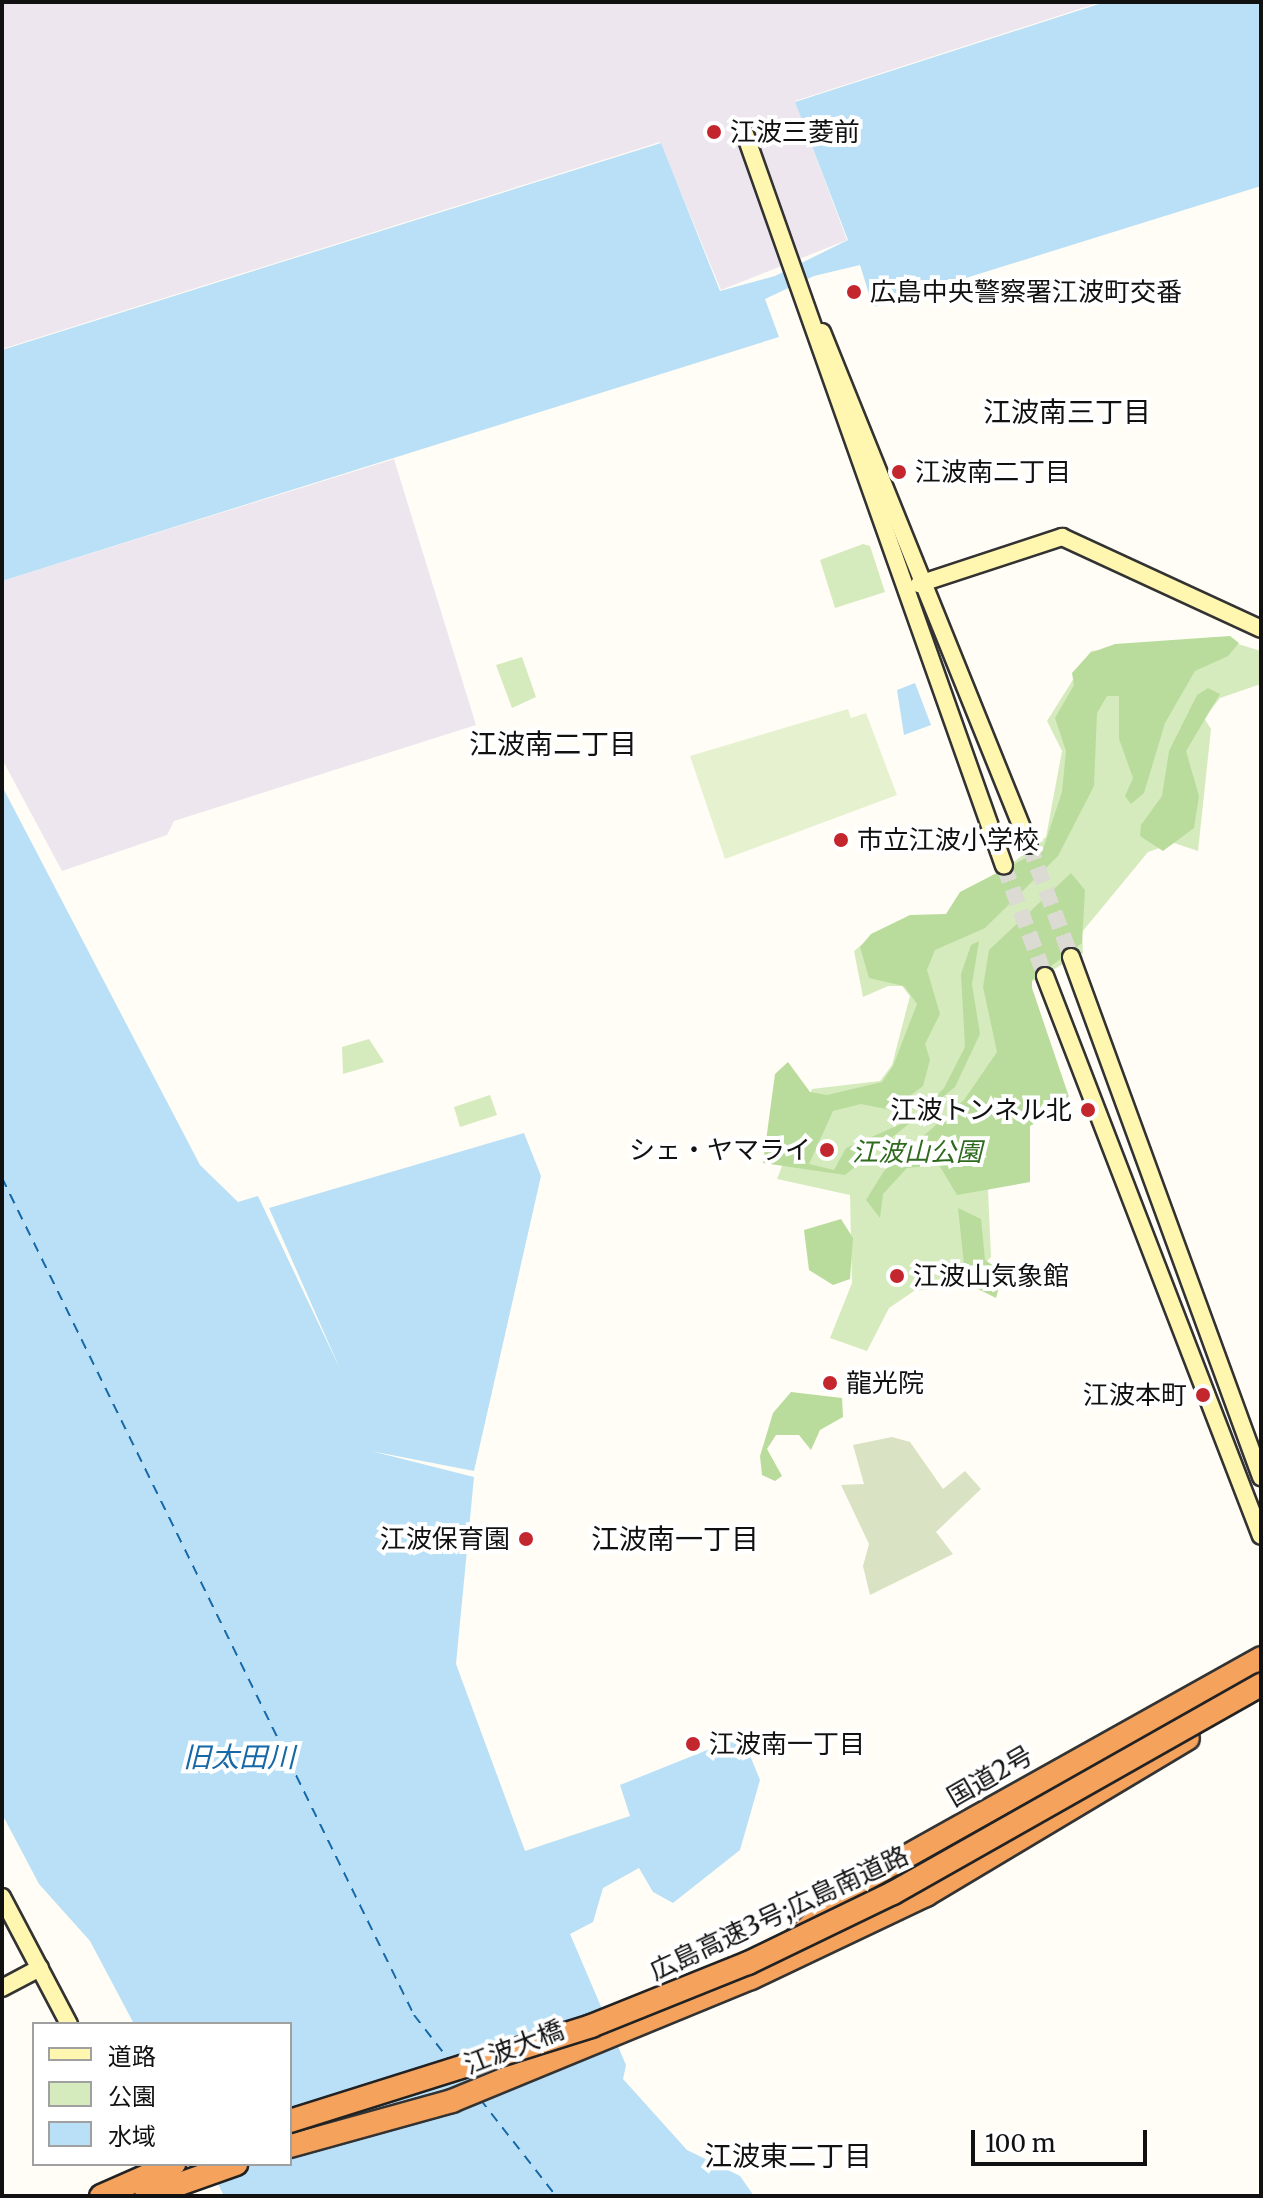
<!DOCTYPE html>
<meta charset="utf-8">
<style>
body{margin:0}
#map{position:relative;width:1263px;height:2198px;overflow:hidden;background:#fffdf5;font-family:Merriweather,"Noto Sans JP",serif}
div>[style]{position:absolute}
.industrial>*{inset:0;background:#eee6ef}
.green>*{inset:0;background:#d5ebbd}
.forest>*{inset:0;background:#b9dc9c}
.cemetery>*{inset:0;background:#d9e3c4}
.pitch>*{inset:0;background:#e6f2cf}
.water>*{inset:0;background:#b9e0f7}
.ferry>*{height:2px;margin-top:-1px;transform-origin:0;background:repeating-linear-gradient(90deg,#1768a6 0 10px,transparent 0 18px)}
.secondary-tunnel>*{height:16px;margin-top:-8px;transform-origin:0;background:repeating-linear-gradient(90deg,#dbdad3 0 16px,transparent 0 24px)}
.roads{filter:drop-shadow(2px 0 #333) drop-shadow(-2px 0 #333) drop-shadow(0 2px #333) drop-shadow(0 -2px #333)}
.secondary>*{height:16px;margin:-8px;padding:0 8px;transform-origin:8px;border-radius:8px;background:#fff6b0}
.highway>*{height:22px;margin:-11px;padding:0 11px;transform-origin:11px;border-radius:11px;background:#f5a25d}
.bridges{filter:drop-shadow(2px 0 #222) drop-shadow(-2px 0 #222) drop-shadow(0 2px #222) drop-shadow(0 -2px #222)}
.highway-bridge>*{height:22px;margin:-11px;padding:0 11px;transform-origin:11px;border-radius:11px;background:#f5a25d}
.dots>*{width:22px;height:22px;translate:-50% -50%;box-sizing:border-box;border:4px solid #fff;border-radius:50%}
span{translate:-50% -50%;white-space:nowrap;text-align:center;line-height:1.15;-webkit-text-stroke:8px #fff;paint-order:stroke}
.poi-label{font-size:26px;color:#111}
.left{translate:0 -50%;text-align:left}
.right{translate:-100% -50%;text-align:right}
.park-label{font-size:26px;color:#2f6b1f;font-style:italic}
.street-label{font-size:26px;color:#111}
.neighbourhood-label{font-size:28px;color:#111}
.water-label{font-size:28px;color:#1768a6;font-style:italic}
.frame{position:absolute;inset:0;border:4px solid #111;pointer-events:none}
.legend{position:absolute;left:32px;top:2022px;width:260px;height:144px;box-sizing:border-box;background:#fff;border:2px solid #a0a0a0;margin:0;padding:10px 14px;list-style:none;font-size:24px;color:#111}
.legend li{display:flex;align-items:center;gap:16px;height:40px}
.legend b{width:40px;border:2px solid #a0a0a0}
.scale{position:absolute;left:971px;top:2130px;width:176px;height:36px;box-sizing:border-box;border:4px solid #111;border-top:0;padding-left:10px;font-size:24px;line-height:28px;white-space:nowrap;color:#111;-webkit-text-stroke:6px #fff;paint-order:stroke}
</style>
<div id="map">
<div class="industrial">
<i style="clip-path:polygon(2px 2px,1101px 2px,795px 101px,847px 240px,721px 290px,660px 142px,2px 349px)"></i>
<i style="clip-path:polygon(394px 459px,476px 725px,174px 821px,167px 835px,62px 871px,2px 759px,2px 581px)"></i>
</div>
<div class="green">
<i style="clip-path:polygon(863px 544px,870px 546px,885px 592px,835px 608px,820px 560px)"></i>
<i style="clip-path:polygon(1215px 637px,1261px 651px,1261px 684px,1220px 698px,1204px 718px,1211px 729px,1198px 851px,1174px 843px,1148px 852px,1082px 932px,1083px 953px,1029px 983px,1071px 1103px,1030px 1125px,1028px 1168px,988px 1190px,991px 1257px,963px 1285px,914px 1291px,889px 1308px,867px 1351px,830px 1338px,852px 1283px,850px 1195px,777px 1179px,812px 1089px,880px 1081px,892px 1065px,910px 996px,902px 986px,888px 986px,863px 997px,854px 951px,877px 932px,947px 914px,1046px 837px,1062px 751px,1047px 721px,1091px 651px)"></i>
<i style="clip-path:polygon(522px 657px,536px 697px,512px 708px,496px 665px)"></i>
<i style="clip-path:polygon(369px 1039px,384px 1062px,343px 1074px,342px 1047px)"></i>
<i style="clip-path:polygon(490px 1095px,497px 1115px,460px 1127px,454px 1107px)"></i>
</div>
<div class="forest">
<i style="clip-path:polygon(1230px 636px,1239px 643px,1228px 656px,1195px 671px,1165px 723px,1144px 793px,1131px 804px,1125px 796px,1133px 778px,1119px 739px,1119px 696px,1107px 696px,1097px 713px,1094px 786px,1058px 856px,985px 928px,935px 950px,927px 970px,940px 1014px,925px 1044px,930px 1060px,923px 1086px,891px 1110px,861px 1104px,833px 1111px,809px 1164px,834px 1170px,846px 1148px,917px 1117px,944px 1088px,965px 1047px,961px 974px,971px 945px,979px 941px,972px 984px,980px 1034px,955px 1087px,845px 1175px,763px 1163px,775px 1074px,788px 1062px,810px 1092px,827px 1095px,882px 1082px,893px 1066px,917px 1004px,904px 986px,869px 978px,860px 947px,871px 934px,910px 915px,946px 914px,960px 892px,1043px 849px,1062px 792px,1066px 751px,1055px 718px,1074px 685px,1072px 673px,1090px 653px,1115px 644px)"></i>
<i style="clip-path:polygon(1208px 688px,1220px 694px,1186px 751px,1199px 796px,1194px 828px,1163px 851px,1140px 836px,1141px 825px,1162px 796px,1169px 751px,1197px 695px)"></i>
<i style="clip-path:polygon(1071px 873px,1085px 890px,1082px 943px,1032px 980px,1032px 988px,1071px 1103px,1030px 1126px,1030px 1182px,957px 1195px,939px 1165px,907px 1168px,883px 1194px,880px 1218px,866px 1200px,884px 1171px,964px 1100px,997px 1052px,983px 987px,989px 950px)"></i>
<i style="clip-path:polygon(958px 1208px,981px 1219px,985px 1260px,1003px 1272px,996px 1298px,966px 1283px)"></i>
<i style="clip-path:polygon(841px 1219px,853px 1238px,850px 1279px,833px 1285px,809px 1270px,804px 1230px)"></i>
<i style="clip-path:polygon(791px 1392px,842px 1398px,843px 1417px,820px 1430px,811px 1450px,799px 1435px,776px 1435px,767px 1449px,782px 1476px,775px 1481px,762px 1475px,760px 1456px,773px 1413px)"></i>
</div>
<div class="cemetery">
<i style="clip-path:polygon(892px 1437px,910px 1442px,943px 1489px,965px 1471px,981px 1489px,936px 1532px,953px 1554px,870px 1595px,863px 1566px,869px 1544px,841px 1485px,864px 1484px,853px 1445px)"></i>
</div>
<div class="pitch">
<i style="clip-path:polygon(848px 709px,851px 718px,866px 713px,897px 795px,725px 859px,690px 756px)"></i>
</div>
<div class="water">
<i style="clip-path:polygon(1105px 2px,1261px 2px,1261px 186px,873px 307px,860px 265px,814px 276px,765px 299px,779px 337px,2px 581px,2px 350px,661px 143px,720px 291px,775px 276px,848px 240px,795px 102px)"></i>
<i style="clip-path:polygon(915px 683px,931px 725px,904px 735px,897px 690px)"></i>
<i style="clip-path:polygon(2px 786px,200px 1165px,238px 1202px,258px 1196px,341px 1371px,269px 1208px,524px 1133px,541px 1176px,474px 1471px,371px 1451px,474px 1477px,456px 1664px,525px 1851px,630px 1816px,620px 1785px,742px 1736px,760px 1780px,740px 1850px,673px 1903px,653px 1892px,639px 1868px,603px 1888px,593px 1922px,570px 1934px,626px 2065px,623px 2079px,687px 2150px,740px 2176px,754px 2196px,224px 2196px,208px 2164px,290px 2164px,290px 2024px,134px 2024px,90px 1941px,39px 1884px,2px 1814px)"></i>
</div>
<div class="ferry">
<i style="left:2px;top:1178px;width:933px;rotate:63.79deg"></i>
<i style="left:414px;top:2015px;width:57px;rotate:52.1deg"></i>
<i style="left:480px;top:2099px;width:123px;rotate:51.9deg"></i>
</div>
<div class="secondary-tunnel">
<i style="left:1029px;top:845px;width:120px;rotate:69.4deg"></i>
<i style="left:1004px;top:866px;width:117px;rotate:69.6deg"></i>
</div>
<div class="roads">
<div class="secondary">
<i style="left:745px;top:134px;width:776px;rotate:70.51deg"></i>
<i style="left:822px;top:332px;width:553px;rotate:68.03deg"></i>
<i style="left:919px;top:584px;width:151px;rotate:-18.2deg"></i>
<i style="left:1062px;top:537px;width:219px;rotate:24.8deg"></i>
<i style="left:1071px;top:957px;width:554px;rotate:69.93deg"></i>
<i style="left:1045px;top:976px;width:600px;rotate:68.91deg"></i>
<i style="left:2px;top:1897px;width:144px;rotate:62.2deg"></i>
<i style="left:2px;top:1988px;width:43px;rotate:-27.8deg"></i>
</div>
<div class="highway">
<i style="left:797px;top:1938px;width:73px;rotate:-43.3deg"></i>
<i style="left:850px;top:1888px;width:471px;rotate:-29.2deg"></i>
<i style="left:290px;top:2146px;width:168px;rotate:-15.5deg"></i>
<i style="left:452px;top:2101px;width:323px;rotate:-22.4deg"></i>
<i style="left:751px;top:1978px;width:194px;rotate:-25.4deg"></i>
<i style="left:926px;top:1895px;width:305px;rotate:-30.9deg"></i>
</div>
</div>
<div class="bridges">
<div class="highway-bridge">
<i style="left:290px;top:2121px;width:316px;rotate:-17.5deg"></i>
<i style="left:591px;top:2026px;width:169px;rotate:-21.9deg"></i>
<i style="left:748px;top:1963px;width:161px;rotate:-25.8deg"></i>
<i style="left:893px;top:1893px;width:423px;rotate:-29.5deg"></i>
<i style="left:101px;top:2196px;width:80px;rotate:-23.7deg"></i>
<i style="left:146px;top:2196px;width:96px;rotate:-19.6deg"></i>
</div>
</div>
<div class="dots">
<i style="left:714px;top:132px;background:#c4262e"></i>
<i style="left:854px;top:292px;background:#c4262e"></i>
<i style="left:899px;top:472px;background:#c4262e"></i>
<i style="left:841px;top:840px;background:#c4262e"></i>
<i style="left:1088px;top:1110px;background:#c4262e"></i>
<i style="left:827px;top:1150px;background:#c4262e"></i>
<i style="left:897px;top:1276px;background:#c4262e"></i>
<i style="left:830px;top:1383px;background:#c4262e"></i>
<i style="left:1203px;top:1395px;background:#c4262e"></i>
<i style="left:526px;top:1539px;background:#c4262e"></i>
<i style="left:693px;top:1744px;background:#c4262e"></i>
</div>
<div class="poi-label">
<span class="left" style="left:730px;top:132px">江波三菱前</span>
<span class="left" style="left:870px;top:292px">広島中央警察署江波町交番</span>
<span class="left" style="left:915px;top:472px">江波南二丁目</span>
<span class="left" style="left:857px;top:840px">市立江波小学校</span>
<span class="right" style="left:1072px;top:1110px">江波トンネル北</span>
<span class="right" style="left:811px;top:1150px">シェ・ヤマライ</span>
<span class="left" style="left:913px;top:1276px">江波山気象館</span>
<span class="left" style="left:846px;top:1383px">龍光院</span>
<span class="right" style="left:1187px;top:1395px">江波本町</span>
<span class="right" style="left:510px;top:1539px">江波保育園</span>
<span class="left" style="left:709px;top:1744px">江波南一丁目</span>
</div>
<div class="park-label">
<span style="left:917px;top:1152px">江波山公園</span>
</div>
<div class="street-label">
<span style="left:990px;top:1776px;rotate:-30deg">国道2号</span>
<span style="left:779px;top:1913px;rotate:-25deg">広島高速3号;広島南道路</span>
<span style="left:514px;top:2047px;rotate:-21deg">江波大橋</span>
</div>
<div class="neighbourhood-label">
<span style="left:1067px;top:412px">江波南三丁目</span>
<span style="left:553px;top:744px">江波南二丁目</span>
<span style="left:675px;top:1539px">江波南一丁目</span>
<span style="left:788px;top:2156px">江波東二丁目</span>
</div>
<div class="water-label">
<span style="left:239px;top:1757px">旧太田川</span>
</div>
<div class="frame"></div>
<ul class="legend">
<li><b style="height:10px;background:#fff6b0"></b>道路</li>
<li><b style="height:22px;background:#d5ebbd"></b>公園</li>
<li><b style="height:22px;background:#b9e0f7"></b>水域</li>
</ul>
<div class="scale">100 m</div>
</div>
